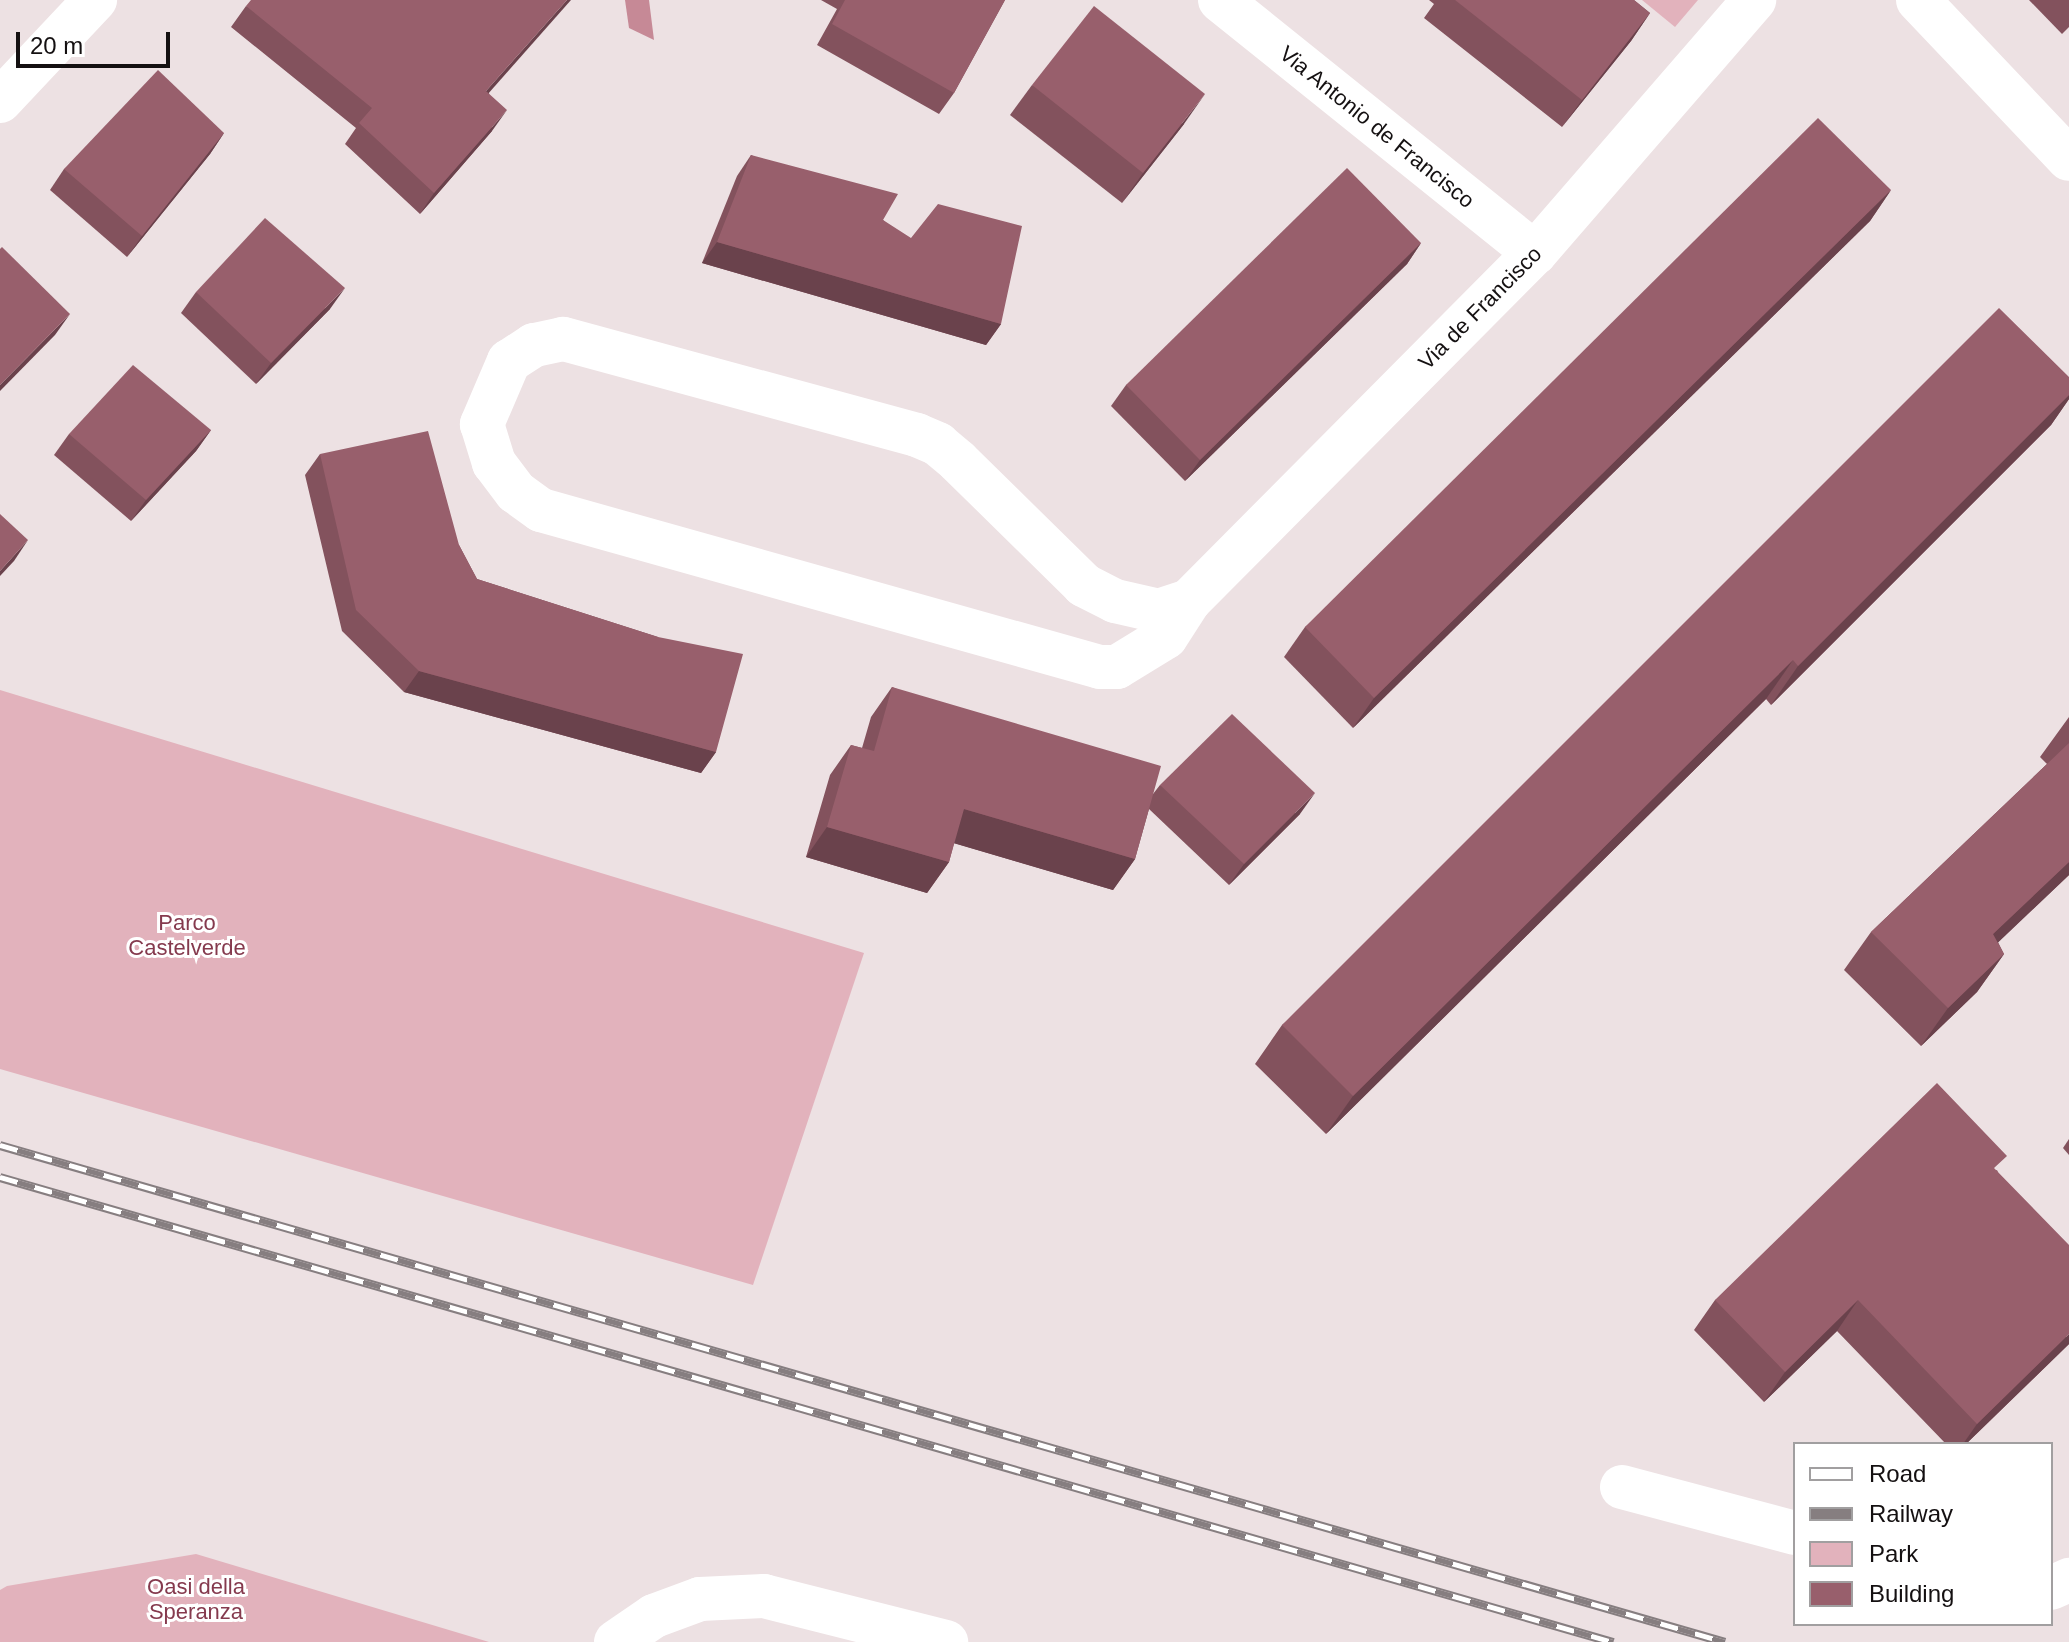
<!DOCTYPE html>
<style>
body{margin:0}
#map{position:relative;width:2069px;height:1642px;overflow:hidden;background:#ede1e3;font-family:Arial,sans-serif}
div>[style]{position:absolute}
.green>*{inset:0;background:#e2b2bc}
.water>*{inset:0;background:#c68996}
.minor>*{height:44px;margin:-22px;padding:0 22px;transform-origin:22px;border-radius:22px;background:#fff}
.rail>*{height:9px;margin-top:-4.5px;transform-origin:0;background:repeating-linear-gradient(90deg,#fff 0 18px,#867e80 0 36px);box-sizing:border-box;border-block:2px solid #867e80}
.wall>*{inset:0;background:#83525d}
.shaded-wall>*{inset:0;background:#6a424c}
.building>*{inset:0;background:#985f6c}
span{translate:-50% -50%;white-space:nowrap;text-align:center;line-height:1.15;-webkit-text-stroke:6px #fff;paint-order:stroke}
.street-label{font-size:22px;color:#141011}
.park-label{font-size:22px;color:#853a4e}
.legend{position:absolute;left:1793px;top:1442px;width:260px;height:184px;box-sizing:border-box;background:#fff;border:2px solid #a19fa0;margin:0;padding:10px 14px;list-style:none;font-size:24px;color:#141011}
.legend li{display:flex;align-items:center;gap:16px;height:40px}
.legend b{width:40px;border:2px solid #a19fa0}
.scale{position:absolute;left:16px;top:32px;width:154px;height:36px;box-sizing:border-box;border:4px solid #141011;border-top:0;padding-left:10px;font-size:24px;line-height:28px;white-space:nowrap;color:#141011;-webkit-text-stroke:6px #fff;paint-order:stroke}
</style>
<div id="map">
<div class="green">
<i style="clip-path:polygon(1642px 0,1698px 0,1675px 27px)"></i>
<i style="clip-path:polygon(0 690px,864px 953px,753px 1285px,0 1069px)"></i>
<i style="clip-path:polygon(196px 1554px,489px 1642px,0 1642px,0 1590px,7px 1586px)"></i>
</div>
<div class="water">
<i style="clip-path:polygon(625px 0,649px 0,654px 40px,629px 28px)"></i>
</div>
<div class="minor">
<i style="left:1220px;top:0;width:404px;rotate:38.8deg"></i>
<i style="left:1918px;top:0;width:219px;rotate:46.5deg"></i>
<i style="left:0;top:101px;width:139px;rotate:-46.8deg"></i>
<i style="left:1189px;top:601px;width:32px;rotate:162deg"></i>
<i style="left:1159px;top:611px;width:45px;rotate:-167.2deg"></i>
<i style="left:1115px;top:601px;width:35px;rotate:-153deg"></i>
<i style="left:1084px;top:585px;width:177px;rotate:-135.5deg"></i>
<i style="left:958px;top:461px;width:26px;rotate:-140deg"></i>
<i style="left:938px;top:444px;width:23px;rotate:-157deg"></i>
<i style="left:917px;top:435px;width:367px;rotate:-164.8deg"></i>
<i style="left:563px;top:339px;width:30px;rotate:168deg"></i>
<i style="left:534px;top:345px;width:30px;rotate:147deg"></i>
<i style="left:509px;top:361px;width:69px;rotate:113.2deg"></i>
<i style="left:482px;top:424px;width:41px;rotate:72.9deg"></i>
<i style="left:494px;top:463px;width:36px;rotate:53deg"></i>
<i style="left:516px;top:492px;width:31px;rotate:36deg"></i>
<i style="left:541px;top:510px;width:581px;rotate:15.69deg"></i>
<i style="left:1100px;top:667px;width:17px"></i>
<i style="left:1117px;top:667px;width:57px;rotate:-31.5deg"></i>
<i style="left:1166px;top:637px;width:43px;rotate:-57.4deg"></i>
<i style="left:1189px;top:601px;width:491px;rotate:-45.2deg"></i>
<i style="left:1535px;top:253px;width:335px;rotate:-49.1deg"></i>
<i style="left:1622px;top:1487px;width:179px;rotate:14.9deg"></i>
<i style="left:2051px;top:1588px;width:20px;rotate:-24deg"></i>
<i style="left:616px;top:1642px;width:46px;rotate:-34.4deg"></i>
<i style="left:654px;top:1616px;width:49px;rotate:-20.3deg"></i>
<i style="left:700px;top:1599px;width:64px;rotate:-2.7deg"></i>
<i style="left:764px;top:1596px;width:188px;rotate:14.2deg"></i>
</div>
<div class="rail">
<i style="left:0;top:1145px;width:1795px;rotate:16.07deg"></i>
<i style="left:0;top:1177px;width:1679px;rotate:16.08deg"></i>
</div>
<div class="wall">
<i style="clip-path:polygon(821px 0,1005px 0,954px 93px,939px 114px,817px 45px,837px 9px)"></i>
<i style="clip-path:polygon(1429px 0,1634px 0,1650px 13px,1631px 41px,1562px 127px,1424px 18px,1434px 4px)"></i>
<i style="clip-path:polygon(2029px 0,2069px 0,2069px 27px,2062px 34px)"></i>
<i style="clip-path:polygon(246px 6px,489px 93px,492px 131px,420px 214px,345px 144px,356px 128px,231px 27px)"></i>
<i style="clip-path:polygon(1032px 85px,1184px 124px,1122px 203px,1010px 115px)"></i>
<i style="clip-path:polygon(224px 133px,210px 154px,127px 257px,50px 190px,64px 169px)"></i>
<i style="clip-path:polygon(751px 155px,883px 220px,1001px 324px,986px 345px,702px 263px,737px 176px)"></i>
<i style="clip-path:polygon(1891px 190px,1870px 221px,1353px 728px,1284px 657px,1305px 627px)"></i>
<i style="clip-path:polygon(1421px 243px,1407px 264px,1185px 481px,1111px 406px,1126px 385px)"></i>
<i style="clip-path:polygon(196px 292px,330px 309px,256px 384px,181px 313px)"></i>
<i style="clip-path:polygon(2069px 377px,2069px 399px,2051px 425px,1771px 705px,1766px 699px,1326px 1134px,1255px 1064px,1282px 1025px)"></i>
<i style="clip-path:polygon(211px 430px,196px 451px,131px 521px,54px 455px,69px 434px)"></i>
<i style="clip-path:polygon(320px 454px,459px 545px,477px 579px,658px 637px,716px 752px,701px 773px,404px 692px,342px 631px,305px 475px)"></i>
<i style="clip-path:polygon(892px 687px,1153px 794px,1160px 785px,1300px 814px,1229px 885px,1149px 809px,1135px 859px,1113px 890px,954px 843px,949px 862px,927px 893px,806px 857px,830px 775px,851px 745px,862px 748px,871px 717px)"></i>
<i style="clip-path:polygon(2069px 717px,2069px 875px,1998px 942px,2004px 954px,1977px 992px,1921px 1046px,1844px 970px,1871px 932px,2047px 764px,2040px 757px)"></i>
<i style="clip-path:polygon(2069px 1139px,2069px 1155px,2063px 1148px)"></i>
<i style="clip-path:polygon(1997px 1170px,2069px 1344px,1966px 1444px,1946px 1444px,1837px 1331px,1764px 1402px,1694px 1330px,1715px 1300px)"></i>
</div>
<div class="shaded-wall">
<i style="clip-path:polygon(567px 0,571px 0,472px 112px,486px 91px)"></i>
<i style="clip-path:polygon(1650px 13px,1631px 41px,1562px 127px,1582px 100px)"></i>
<i style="clip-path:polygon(1205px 94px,1184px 124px,1122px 203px,1143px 173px)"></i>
<i style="clip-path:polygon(507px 110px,492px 131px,420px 214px,434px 193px)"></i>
<i style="clip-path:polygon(224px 133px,210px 154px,127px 257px,142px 236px)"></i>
<i style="clip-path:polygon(1891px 190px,1870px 221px,1353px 728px,1374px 698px)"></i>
<i style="clip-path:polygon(717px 242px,1001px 324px,986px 345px,702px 263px)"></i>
<i style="clip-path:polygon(1421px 243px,1407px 264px,1185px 481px,1200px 460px)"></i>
<i style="clip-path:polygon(345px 288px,330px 309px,256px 384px,271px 363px)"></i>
<i style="clip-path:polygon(70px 314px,55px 335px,0 391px,0 385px)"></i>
<i style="clip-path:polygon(2069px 395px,2069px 399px,2051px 425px,1771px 705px,1798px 666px)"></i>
<i style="clip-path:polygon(211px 430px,196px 451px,131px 521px,146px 500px)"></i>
<i style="clip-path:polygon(28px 540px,14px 561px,0 576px,0 571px)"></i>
<i style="clip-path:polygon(1793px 660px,1766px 699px,1326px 1134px,1353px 1096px)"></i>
<i style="clip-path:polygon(419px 671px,716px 752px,701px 773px,404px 692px)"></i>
<i style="clip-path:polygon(1315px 793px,1300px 814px,1229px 885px,1244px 864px)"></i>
<i style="clip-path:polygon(964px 809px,1135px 859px,1113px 890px,943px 840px)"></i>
<i style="clip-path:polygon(827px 827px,949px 862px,927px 893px,806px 857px)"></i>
<i style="clip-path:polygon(2069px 862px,2069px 875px,1966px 973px,1993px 934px)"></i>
<i style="clip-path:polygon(2004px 954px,1977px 992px,1921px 1046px,1948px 1008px)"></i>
<i style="clip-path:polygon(1858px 1300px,1837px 1331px,1764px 1402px,1785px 1372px)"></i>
<i style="clip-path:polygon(2069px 1334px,2069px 1344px,1966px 1444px,1963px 1444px,1977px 1424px)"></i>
</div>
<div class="building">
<i style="clip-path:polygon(251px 0,567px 0,486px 91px,507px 110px,434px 193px,359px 123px,372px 108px,246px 6px)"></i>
<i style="clip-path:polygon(845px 0,1005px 0,954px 93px,832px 24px)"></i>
<i style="clip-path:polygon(1455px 0,1634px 0,1650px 13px,1582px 100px)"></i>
<i style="clip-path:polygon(1094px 6px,1205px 94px,1143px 173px,1032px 85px)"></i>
<i style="clip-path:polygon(158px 70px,224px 133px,142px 236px,64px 169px)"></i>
<i style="clip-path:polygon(1818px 118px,1891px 190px,1374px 698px,1305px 627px)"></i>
<i style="clip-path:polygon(751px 155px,898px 194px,883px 220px,911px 238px,938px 204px,1022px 226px,1001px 324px,717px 242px)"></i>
<i style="clip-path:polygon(1347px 168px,1421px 243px,1200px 460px,1126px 385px)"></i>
<i style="clip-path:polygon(265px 218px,345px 288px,271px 363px,196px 292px)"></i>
<i style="clip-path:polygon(2px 247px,70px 314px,0 385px,0 249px)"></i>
<i style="clip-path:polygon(1999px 308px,2069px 377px,2069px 395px,1798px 666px,1793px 660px,1353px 1096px,1282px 1025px)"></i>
<i style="clip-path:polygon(133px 365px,211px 430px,146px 500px,69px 434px)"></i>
<i style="clip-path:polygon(428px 431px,459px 545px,477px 579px,658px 637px,743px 654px,716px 752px,419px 671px,356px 610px,320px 454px)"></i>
<i style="clip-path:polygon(0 514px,28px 540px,0 571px)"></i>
<i style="clip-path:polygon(892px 687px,1161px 766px,1135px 859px,964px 809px,949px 862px,827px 827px,851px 745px,874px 751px)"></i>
<i style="clip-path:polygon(1232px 714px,1315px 793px,1244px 864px,1160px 785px)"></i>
<i style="clip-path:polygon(2069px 743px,2069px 862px,1993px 934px,2004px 954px,1948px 1008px,1871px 932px)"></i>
<i style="clip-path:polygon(1937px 1083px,2007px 1156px,1994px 1168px,2069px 1245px,2069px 1334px,1977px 1424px,1858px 1300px,1785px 1372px,1715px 1300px)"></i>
</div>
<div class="street-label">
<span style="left:1377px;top:127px;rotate:39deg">Via Antonio de Francisco</span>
<span style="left:1480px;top:308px;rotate:-45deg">Via de Francisco</span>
</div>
<div class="park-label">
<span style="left:187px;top:935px">Parco<br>Castelverde</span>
<span style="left:196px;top:1599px">Oasi della<br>Speranza</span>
</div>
<ul class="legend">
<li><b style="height:10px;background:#fff"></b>Road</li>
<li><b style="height:10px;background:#867e80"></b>Railway</li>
<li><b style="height:22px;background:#e2b2bc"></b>Park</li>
<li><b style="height:22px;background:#985f6c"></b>Building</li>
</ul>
<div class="scale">20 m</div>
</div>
